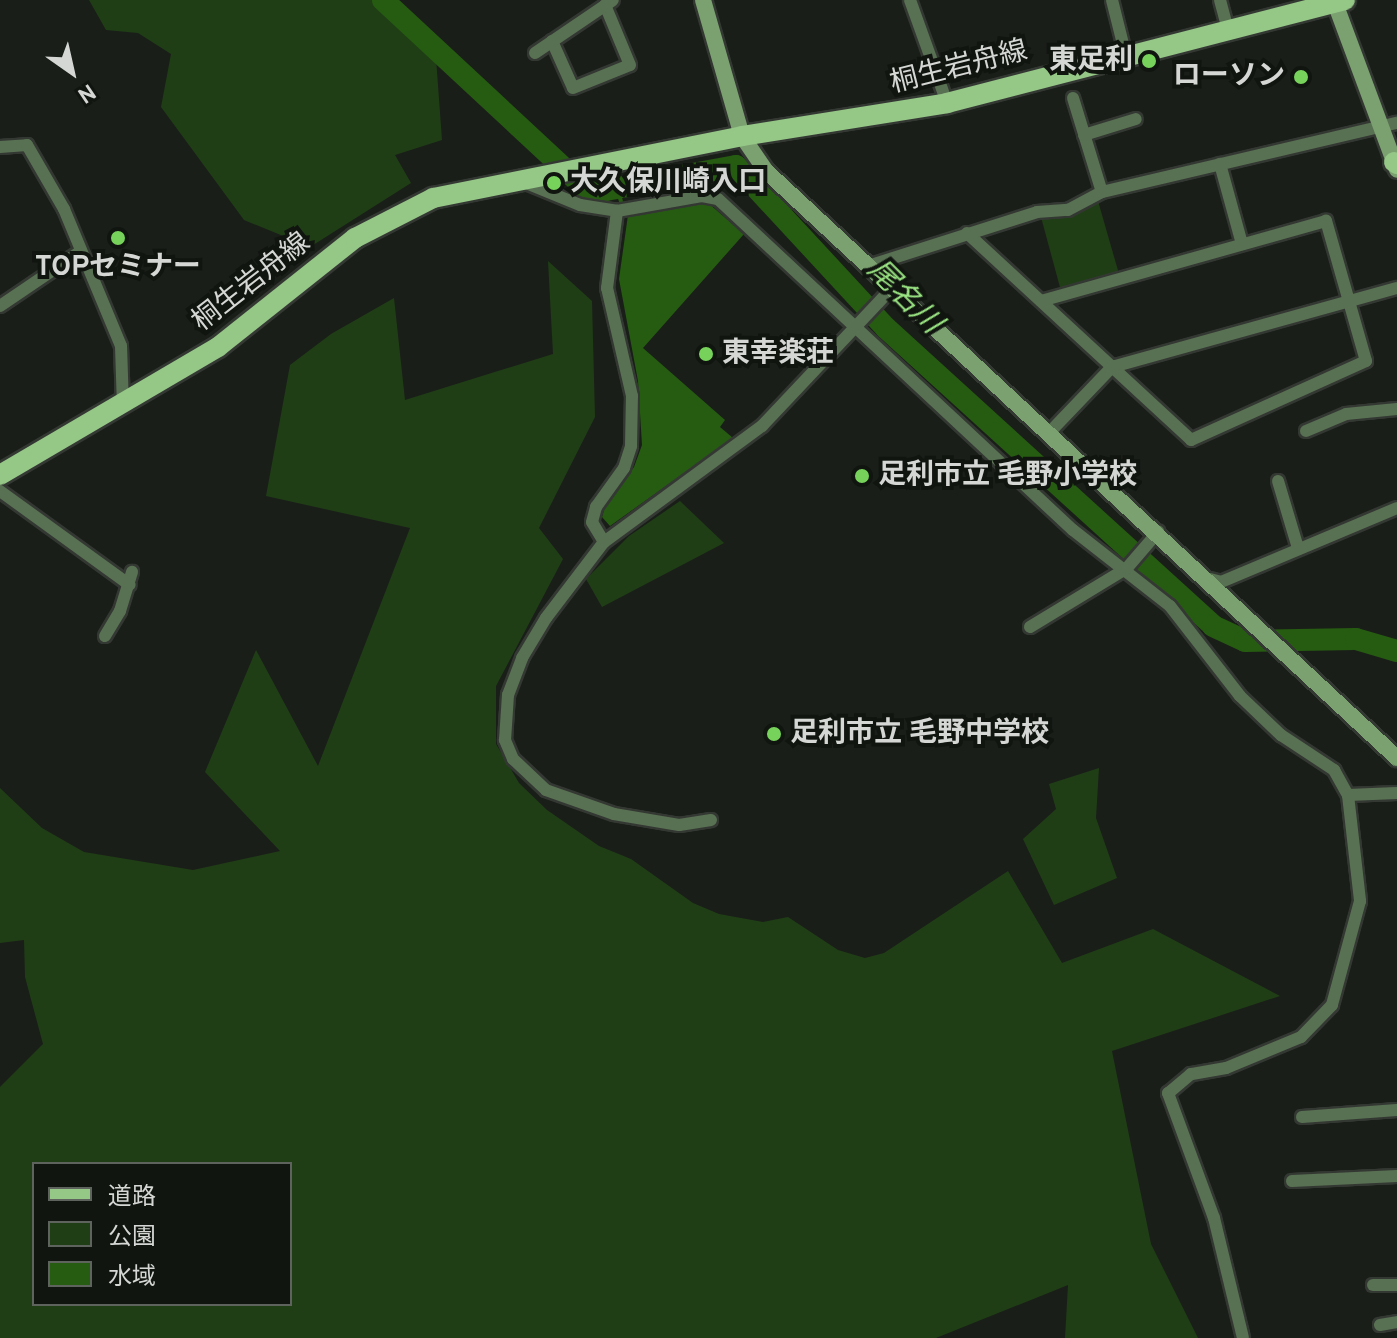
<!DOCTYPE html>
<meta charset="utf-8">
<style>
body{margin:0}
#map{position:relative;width:1397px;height:1338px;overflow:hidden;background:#1a1e19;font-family:Overpass,"Noto Sans JP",sans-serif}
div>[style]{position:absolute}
.green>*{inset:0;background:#203e16}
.water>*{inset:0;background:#265c11}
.stream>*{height:4px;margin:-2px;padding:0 2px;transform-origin:2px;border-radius:2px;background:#265c11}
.river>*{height:22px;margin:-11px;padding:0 11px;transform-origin:11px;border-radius:11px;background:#265c11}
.roads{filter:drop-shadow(2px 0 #343833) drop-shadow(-2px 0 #343833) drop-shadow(0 2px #343833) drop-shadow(0 -2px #343833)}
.street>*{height:12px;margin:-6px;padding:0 6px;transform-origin:6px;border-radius:6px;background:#597153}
.secondary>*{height:16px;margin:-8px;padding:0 8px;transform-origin:8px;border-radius:8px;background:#7ba170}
.primary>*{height:20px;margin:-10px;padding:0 10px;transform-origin:10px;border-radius:10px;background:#95c787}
.dots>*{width:22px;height:22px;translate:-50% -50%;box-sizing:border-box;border:4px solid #111510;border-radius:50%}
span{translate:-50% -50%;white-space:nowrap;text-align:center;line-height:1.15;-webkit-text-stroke:8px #111510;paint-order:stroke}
.poi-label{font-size:28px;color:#d4d7d3;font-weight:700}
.right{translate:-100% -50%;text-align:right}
.left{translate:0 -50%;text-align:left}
.street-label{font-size:28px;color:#d4d7d3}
.water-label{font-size:30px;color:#9ae583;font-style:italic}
.legend{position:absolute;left:32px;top:1162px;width:260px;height:144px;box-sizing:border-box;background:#111510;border:2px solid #5f635e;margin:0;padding:10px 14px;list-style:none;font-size:24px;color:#d4d7d3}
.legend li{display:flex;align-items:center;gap:16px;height:40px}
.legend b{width:40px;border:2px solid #5f635e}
.north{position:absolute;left:32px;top:32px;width:80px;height:80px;-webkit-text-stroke:6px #111510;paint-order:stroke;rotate:146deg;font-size:22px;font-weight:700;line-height:32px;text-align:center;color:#d4d7d3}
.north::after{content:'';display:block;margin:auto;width:28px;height:36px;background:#d4d7d3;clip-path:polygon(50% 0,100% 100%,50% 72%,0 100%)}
</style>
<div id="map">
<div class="green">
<i style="clip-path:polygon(89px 0,375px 0,436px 58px,442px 140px,395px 155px,411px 183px,310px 247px,244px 220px,161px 107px,171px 54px,138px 33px,106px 30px)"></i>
<i style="clip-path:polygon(1098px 201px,1119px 274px,1061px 291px,1041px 217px)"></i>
<i style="clip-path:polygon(evenodd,548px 261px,592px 301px,595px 417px,539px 528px,563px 559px,496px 686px,496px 744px,519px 783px,547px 810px,599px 846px,631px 859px,693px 903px,719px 914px,763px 922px,788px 917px,838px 950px,865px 958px,884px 953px,1008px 871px,1062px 963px,1153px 929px,1280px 996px,1112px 1051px,1151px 1244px,1198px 1338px,1065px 1338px,1068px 1285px,936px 1338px,0 1338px,0 1087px,43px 1044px,25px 977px,24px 940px,0 943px,0 788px,42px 828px,84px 852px,193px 870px,280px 851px,205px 772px,256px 650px,318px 766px,410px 528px,266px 496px,290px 365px,331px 334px,394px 298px,405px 400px,553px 354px,548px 261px,34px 1164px,290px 1164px,290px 1304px,34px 1304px,34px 1164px)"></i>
<i style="clip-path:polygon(680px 501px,724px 543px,602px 607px,586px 579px,629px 536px)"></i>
<i style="clip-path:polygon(1099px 768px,1096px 818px,1117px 878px,1054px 905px,1023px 839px,1056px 809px,1049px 784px)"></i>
</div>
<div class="water">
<i style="clip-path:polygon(707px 202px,744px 234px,643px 348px,725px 420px,720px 427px,733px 438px,610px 526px,602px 517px,605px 507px,634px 467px,642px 445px,638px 381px,619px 279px,628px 215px)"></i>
</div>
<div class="stream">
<i style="left:617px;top:189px;width:13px;rotate:72deg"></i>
</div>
<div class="river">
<i style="left:383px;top:0;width:275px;rotate:42.9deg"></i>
<i style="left:584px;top:187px;width:22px;rotate:8deg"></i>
<i style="left:606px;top:190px;width:132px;rotate:-10.5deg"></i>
<i style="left:736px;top:166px;width:221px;rotate:47.2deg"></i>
<i style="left:886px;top:328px;width:442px;rotate:42.3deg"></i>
<i style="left:1213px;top:626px;width:35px;rotate:25deg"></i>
<i style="left:1245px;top:641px;width:111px;rotate:-1deg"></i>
<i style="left:1356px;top:639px;width:43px;rotate:16.3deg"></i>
</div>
<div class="roads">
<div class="street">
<i style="left:910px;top:0;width:109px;rotate:70.2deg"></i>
<i style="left:1112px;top:0;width:58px;rotate:76deg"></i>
<i style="left:1220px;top:0;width:28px;rotate:75deg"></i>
<i style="left:552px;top:41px;width:51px;rotate:65.9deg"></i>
<i style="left:573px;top:88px;width:61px;rotate:-22deg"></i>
<i style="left:630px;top:65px;width:65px;rotate:-112.6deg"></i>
<i style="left:535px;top:53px;width:94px;rotate:-34.2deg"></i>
<i style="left:1073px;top:98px;width:98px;rotate:72.9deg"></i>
<i style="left:1084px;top:135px;width:54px;rotate:-17.1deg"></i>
<i style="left:0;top:147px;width:27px;rotate:-4deg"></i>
<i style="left:27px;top:145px;width:74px;rotate:60deg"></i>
<i style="left:64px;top:209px;width:148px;rotate:67.4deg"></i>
<i style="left:121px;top:346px;width:60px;rotate:88.1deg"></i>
<i style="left:1220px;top:164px;width:83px;rotate:74.6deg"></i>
<i style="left:526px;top:183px;width:58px;rotate:22.2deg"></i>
<i style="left:580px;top:205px;width:37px;rotate:9deg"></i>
<i style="left:617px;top:211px;width:86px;rotate:-10deg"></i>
<i style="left:702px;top:196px;width:16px;rotate:11deg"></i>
<i style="left:718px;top:199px;width:485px;rotate:43deg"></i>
<i style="left:1073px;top:530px;width:123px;rotate:38.1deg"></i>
<i style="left:1170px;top:606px;width:114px;rotate:52.1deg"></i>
<i style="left:1240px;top:696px;width:57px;rotate:43.6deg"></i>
<i style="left:1281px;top:735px;width:64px;rotate:33.4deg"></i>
<i style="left:1334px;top:770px;width:29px;rotate:61deg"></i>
<i style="left:1348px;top:795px;width:107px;rotate:83.5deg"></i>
<i style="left:1360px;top:901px;width:108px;rotate:105.1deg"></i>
<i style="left:1332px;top:1005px;width:45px;rotate:134.1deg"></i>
<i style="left:1301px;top:1037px;width:81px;rotate:157.5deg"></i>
<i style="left:1226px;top:1068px;width:36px;rotate:170deg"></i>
<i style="left:1191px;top:1074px;width:30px;rotate:140deg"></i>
<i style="left:1168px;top:1093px;width:133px;rotate:69.8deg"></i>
<i style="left:1214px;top:1218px;width:123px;rotate:76.4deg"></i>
<i style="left:967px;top:233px;width:305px;rotate:42.7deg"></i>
<i style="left:1191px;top:440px;width:192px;rotate:-24.3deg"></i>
<i style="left:1366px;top:361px;width:146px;rotate:-105.9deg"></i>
<i style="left:1326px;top:221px;width:296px;rotate:164.3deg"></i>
<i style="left:868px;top:266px;width:177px;rotate:-17.7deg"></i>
<i style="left:1037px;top:212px;width:31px;rotate:-4deg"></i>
<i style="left:1068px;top:210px;width:38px;rotate:-28deg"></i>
<i style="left:1102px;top:192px;width:303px;rotate:-13.2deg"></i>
<i style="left:0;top:306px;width:94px;rotate:-34.2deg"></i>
<i style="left:1306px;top:431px;width:43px;rotate:-23deg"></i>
<i style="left:1346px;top:414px;width:51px;rotate:-5.6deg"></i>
<i style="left:1048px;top:434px;width:93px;rotate:-46.3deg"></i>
<i style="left:1112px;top:367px;width:296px;rotate:-15.5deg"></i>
<i style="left:1278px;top:481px;width:70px;rotate:73.4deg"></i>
<i style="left:0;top:491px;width:160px;rotate:35.9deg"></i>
<i style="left:604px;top:542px;width:23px;rotate:-121deg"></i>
<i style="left:592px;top:522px;width:16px;rotate:-75deg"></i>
<i style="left:596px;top:507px;width:48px;rotate:-54.3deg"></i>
<i style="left:624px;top:468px;width:23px;rotate:-72deg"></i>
<i style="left:631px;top:446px;width:50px;rotate:-88.9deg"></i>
<i style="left:632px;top:396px;width:111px;rotate:-103deg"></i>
<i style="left:607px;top:288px;width:78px;rotate:-82.6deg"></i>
<i style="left:1210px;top:579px;width:11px;rotate:15deg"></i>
<i style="left:1221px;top:582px;width:191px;rotate:-22.8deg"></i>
<i style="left:1030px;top:627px;width:114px;rotate:-31.3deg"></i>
<i style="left:1127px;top:568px;width:48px;rotate:-49.3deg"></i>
<i style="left:105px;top:636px;width:29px;rotate:-59deg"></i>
<i style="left:120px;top:611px;width:41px;rotate:-72.9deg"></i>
<i style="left:1348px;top:795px;width:49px;rotate:-2.3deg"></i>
<i style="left:711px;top:820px;width:32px;rotate:171deg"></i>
<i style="left:679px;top:825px;width:66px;rotate:-170.4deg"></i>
<i style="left:614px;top:814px;width:72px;rotate:-160.6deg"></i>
<i style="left:546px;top:790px;width:45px;rotate:-136.8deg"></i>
<i style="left:513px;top:759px;width:21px;rotate:-113deg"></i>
<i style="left:505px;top:740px;width:45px;rotate:-86.2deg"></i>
<i style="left:508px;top:695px;width:40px;rotate:-69deg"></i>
<i style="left:522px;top:658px;width:47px;rotate:-59deg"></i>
<i style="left:546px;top:618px;width:96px;rotate:-52.7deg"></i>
<i style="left:604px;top:542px;width:196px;rotate:-36.3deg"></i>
<i style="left:762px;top:426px;width:190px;rotate:-46.7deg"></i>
<i style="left:1302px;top:1117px;width:95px;rotate:-4.2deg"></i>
<i style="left:1292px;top:1181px;width:105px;rotate:-2.7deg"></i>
<i style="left:1373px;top:1285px;width:24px"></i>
<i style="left:1380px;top:1325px;width:17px;rotate:-10deg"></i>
</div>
<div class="secondary">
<i style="left:703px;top:0;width:141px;rotate:74deg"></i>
<i style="left:742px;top:136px;width:42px;rotate:55.6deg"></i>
<i style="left:766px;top:171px;width:862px;rotate:42.93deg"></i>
<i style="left:1335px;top:3px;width:178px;rotate:69.6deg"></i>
</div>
<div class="primary">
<i style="left:1394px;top:162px;width:4px;rotate:34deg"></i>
<i style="left:0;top:475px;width:253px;rotate:-30.4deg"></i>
<i style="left:218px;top:347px;width:175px;rotate:-38.5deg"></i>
<i style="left:355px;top:238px;width:88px;rotate:-27.1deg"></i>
<i style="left:433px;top:198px;width:315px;rotate:-11.3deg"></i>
<i style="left:742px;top:136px;width:208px;rotate:-9.1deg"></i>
<i style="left:947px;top:103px;width:411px;rotate:-14.5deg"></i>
</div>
</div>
<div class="dots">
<i style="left:1149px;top:61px;background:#76d25a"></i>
<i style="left:1301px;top:77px;background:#76d25a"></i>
<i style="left:554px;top:183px;background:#76d25a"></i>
<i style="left:118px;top:238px;background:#76d25a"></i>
<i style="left:706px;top:354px;background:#76d25a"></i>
<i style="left:862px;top:476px;background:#76d25a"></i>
<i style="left:774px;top:734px;background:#76d25a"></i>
</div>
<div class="poi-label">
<span class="right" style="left:1133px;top:61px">東足利</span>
<span class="right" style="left:1285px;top:77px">ローソン</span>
<span class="left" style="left:570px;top:183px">大久保川崎入口</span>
<span style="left:118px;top:268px">TOPセミナー</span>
<span class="left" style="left:722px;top:354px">東幸楽荘</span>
<span class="left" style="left:878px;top:476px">足利市立 毛野小学校</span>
<span class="left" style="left:790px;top:734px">足利市立 毛野中学校</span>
</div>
<div class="street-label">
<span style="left:959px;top:68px;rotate:-14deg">桐生岩舟線</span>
<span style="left:252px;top:283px;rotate:-38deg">桐生岩舟線</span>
</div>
<div class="water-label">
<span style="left:903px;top:298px;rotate:45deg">尾名川</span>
</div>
<ul class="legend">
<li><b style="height:10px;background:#95c787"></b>道路</li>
<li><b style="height:22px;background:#203e16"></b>公園</li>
<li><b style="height:22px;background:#265c11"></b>水域</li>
</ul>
<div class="north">N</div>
</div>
